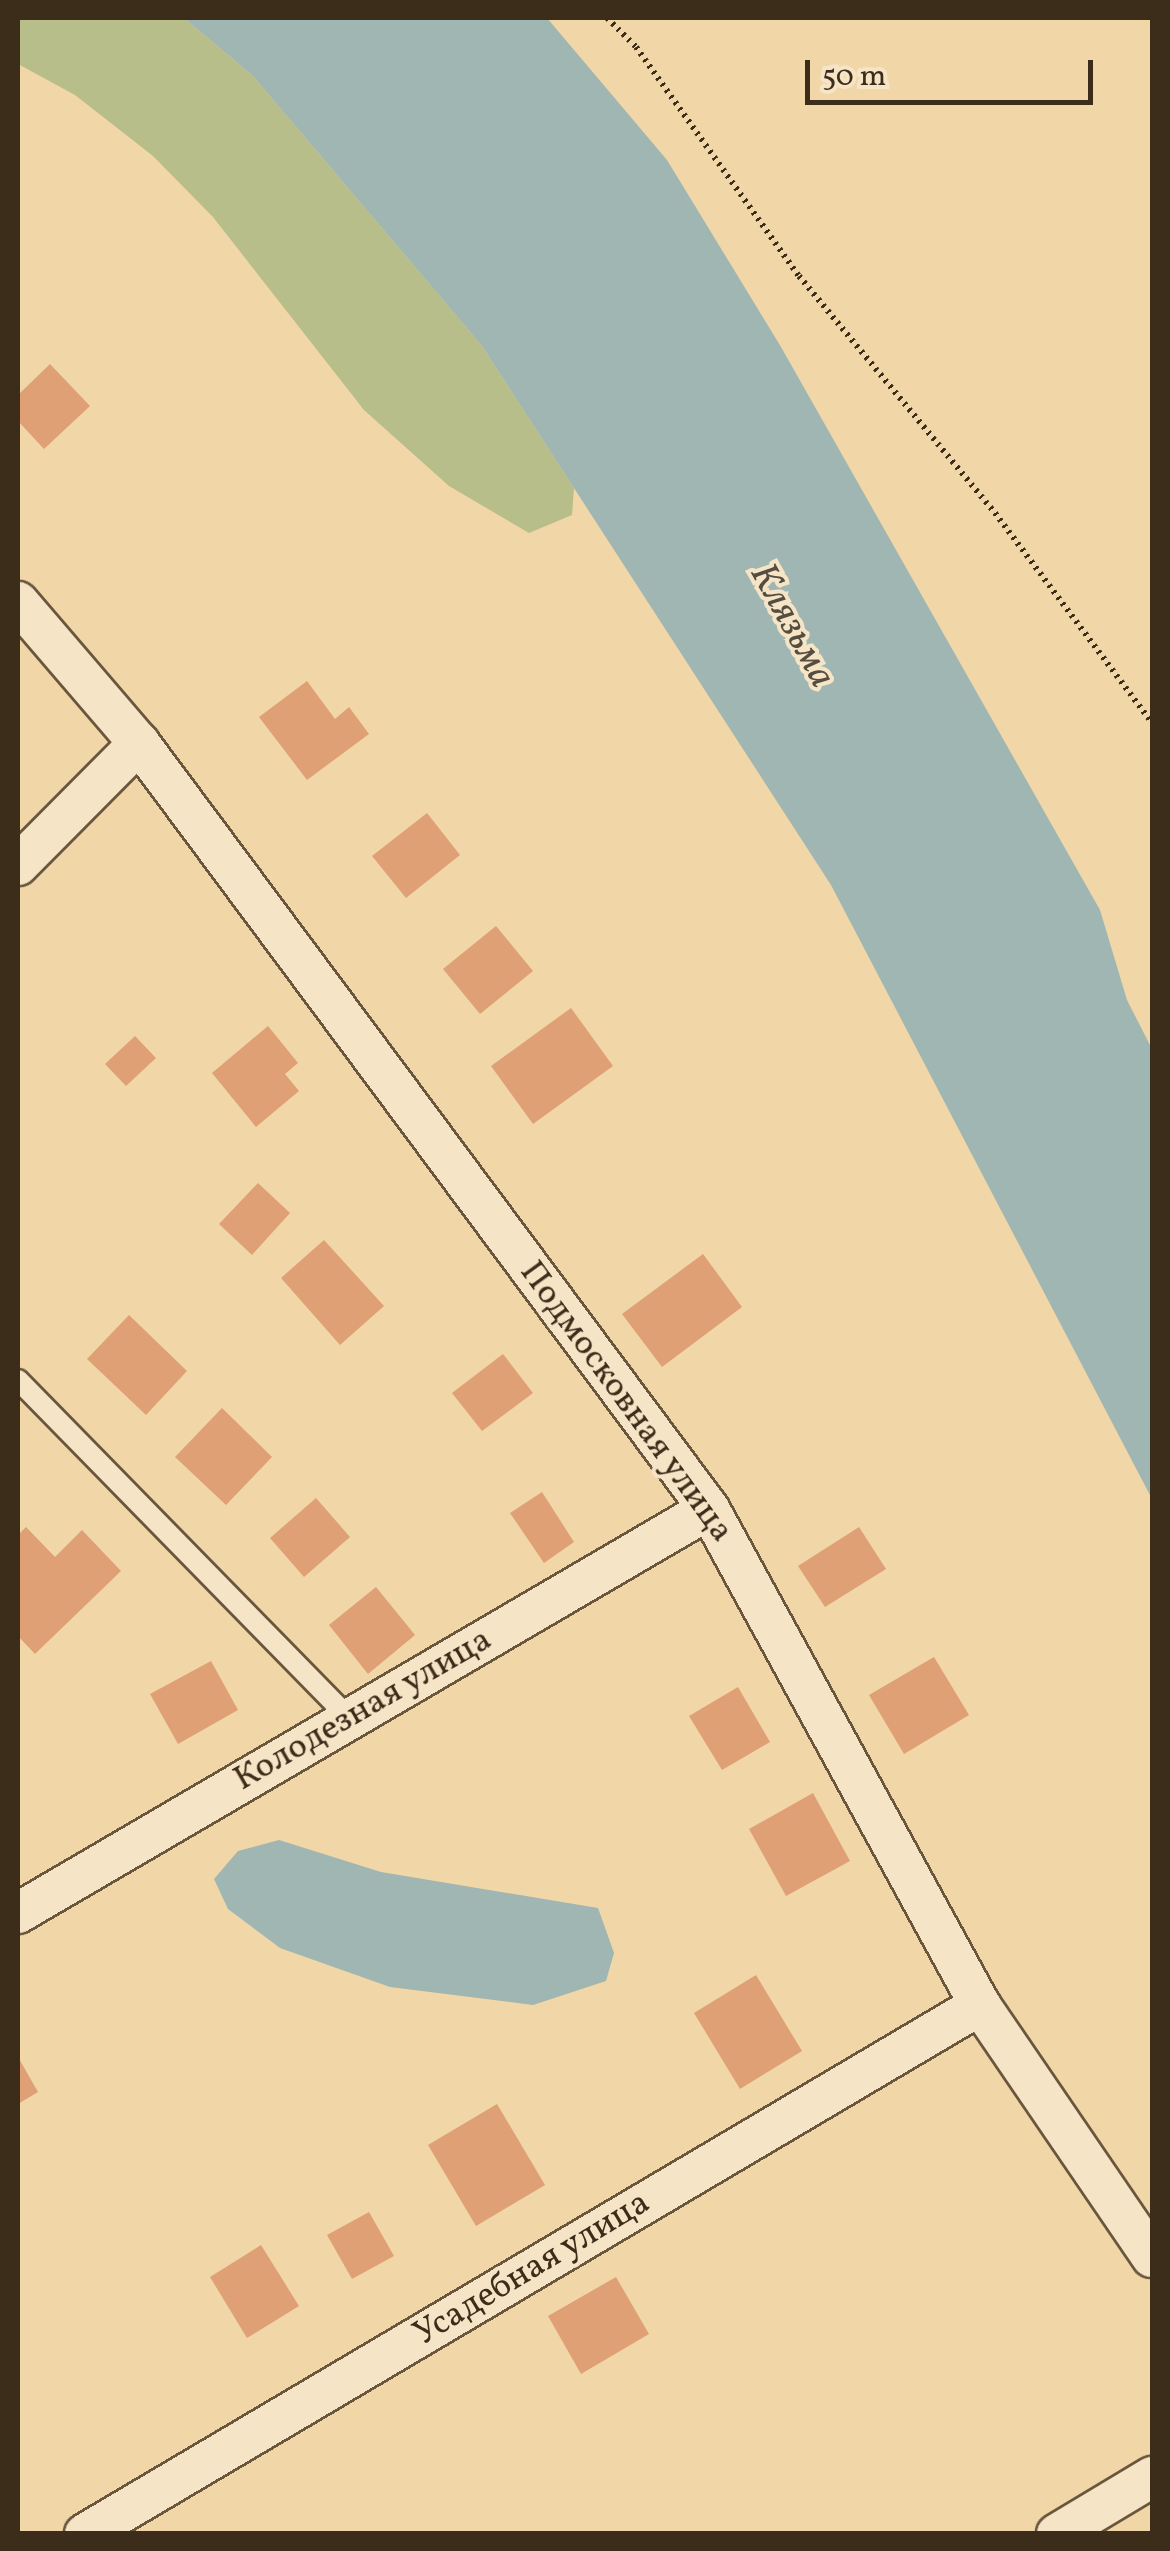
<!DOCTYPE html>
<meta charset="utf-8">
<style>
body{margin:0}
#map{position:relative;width:1170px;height:2551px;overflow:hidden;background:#f1d6a7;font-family:Vollkorn,serif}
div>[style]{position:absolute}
.green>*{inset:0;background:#b7be89}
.water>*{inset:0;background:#9fb6b2}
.building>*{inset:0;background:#dfa076}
.path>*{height:6px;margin-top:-3px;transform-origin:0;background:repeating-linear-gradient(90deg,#3c2c1a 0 2.5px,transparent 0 7.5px)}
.roads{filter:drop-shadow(2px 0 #69563d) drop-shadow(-2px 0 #69563d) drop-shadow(0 2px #69563d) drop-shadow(0 -2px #69563d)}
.lane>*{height:20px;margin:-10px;padding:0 10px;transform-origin:10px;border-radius:10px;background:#f6e4c6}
.street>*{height:40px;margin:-20px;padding:0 20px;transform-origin:20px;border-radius:20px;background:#f6e4c6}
span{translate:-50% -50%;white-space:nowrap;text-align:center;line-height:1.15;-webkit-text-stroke:8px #f6e4c6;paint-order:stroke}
.street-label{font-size:35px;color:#3c2c1a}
.water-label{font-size:38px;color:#554e40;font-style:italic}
.frame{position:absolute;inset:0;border:20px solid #3c2c1a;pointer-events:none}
.scale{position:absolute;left:805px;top:60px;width:288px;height:45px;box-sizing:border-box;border:5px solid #3c2c1a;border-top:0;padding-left:12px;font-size:30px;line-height:35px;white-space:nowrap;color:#3c2c1a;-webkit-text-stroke:8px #f6e4c6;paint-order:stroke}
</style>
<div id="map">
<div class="green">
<i style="clip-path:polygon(18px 18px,184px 18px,253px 76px,482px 346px,574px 488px,572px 515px,529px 533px,449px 486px,364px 410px,213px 217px,153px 156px,75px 95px,18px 64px)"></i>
</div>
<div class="water">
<i style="clip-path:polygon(184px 18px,547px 18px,667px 160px,781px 347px,1100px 910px,1127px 1000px,1152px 1049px,1152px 1499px,831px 885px,482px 346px,253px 76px)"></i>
<i style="clip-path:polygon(279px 1840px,381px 1872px,598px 1908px,614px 1953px,606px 1981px,533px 2005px,390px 1987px,280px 1948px,228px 1909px,214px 1879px,238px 1851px)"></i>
</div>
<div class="building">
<i style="clip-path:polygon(50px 364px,90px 406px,44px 449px,18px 421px,18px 395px)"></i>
<i style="clip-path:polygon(307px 681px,335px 719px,349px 707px,369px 734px,307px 780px,259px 717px)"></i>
<i style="clip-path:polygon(427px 813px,460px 855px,406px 898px,372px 856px)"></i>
<i style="clip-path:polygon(496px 926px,533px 971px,480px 1014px,443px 969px)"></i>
<i style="clip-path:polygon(571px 1008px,613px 1066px,533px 1124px,491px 1066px)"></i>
<i style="clip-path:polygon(268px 1026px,298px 1063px,285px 1074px,299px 1091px,256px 1127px,212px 1073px)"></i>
<i style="clip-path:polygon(135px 1036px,156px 1058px,126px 1086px,105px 1064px)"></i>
<i style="clip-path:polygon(258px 1183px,290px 1213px,252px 1255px,219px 1224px)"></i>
<i style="clip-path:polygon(324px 1240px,384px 1306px,340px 1345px,281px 1278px)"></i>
<i style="clip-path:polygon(703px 1254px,742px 1307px,662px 1367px,622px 1314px)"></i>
<i style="clip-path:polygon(129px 1315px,187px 1371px,146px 1415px,87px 1359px)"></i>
<i style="clip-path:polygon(503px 1354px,533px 1393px,482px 1431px,452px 1393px)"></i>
<i style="clip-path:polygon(222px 1408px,272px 1457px,226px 1505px,175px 1457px)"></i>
<i style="clip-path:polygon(542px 1492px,574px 1542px,544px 1563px,510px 1513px)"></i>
<i style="clip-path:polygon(316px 1498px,350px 1537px,304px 1577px,270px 1538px)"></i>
<i style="clip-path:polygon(26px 1527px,55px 1557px,82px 1530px,121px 1571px,35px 1654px,18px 1636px,18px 1535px)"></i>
<i style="clip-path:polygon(859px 1527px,886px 1569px,825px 1607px,798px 1566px)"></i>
<i style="clip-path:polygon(376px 1587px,415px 1635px,368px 1674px,329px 1625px)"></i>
<i style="clip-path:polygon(934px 1657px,969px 1715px,904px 1754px,869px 1695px)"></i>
<i style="clip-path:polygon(211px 1661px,238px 1710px,178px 1744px,150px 1694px)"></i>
<i style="clip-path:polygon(738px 1687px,770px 1742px,722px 1770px,689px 1716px)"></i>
<i style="clip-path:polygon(813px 1793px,850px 1861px,786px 1896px,749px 1829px)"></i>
<i style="clip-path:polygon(756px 1975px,802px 2051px,740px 2089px,694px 2013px)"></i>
<i style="clip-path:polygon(18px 2057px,38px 2092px,18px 2104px)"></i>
<i style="clip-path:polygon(497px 2104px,545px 2185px,476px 2226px,428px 2145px)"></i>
<i style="clip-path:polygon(369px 2212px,394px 2256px,352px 2279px,327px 2235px)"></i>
<i style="clip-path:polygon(261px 2245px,299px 2306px,247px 2338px,210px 2277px)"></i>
<i style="clip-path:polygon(616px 2277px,649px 2334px,581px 2374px,548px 2316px)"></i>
</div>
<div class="path">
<i style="left:607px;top:18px;width:41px;rotate:45deg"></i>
<i style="left:636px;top:47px;width:281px;rotate:54.6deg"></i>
<i style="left:799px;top:276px;width:308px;rotate:50.4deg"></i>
<i style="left:995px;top:513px;width:262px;rotate:53.2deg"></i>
</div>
<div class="roads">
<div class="lane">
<i style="left:18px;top:1380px;width:473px;rotate:45.6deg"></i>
</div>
<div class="street">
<i style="left:18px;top:602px;width:186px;rotate:49.4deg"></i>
<i style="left:139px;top:743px;width:955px;rotate:53.35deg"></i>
<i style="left:709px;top:1509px;width:565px;rotate:61.35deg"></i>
<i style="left:980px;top:2005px;width:305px;rotate:55.7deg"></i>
<i style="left:18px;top:865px;width:172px;rotate:-45.2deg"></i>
<i style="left:18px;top:1913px;width:800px;rotate:-30.31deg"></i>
<i style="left:85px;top:2534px;width:1040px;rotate:-30.59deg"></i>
<i style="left:1057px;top:2534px;width:111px;rotate:-31deg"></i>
</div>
</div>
<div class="street-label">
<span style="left:626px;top:1402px;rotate:54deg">Подмосковная улица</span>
<span style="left:363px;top:1710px;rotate:-30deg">Колодезная улица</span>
<span style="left:532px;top:2269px;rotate:-31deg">Усадебная улица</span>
</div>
<div class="water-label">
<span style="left:791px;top:626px;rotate:61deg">Клязьма</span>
</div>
<div class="frame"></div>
<div class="scale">50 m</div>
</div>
